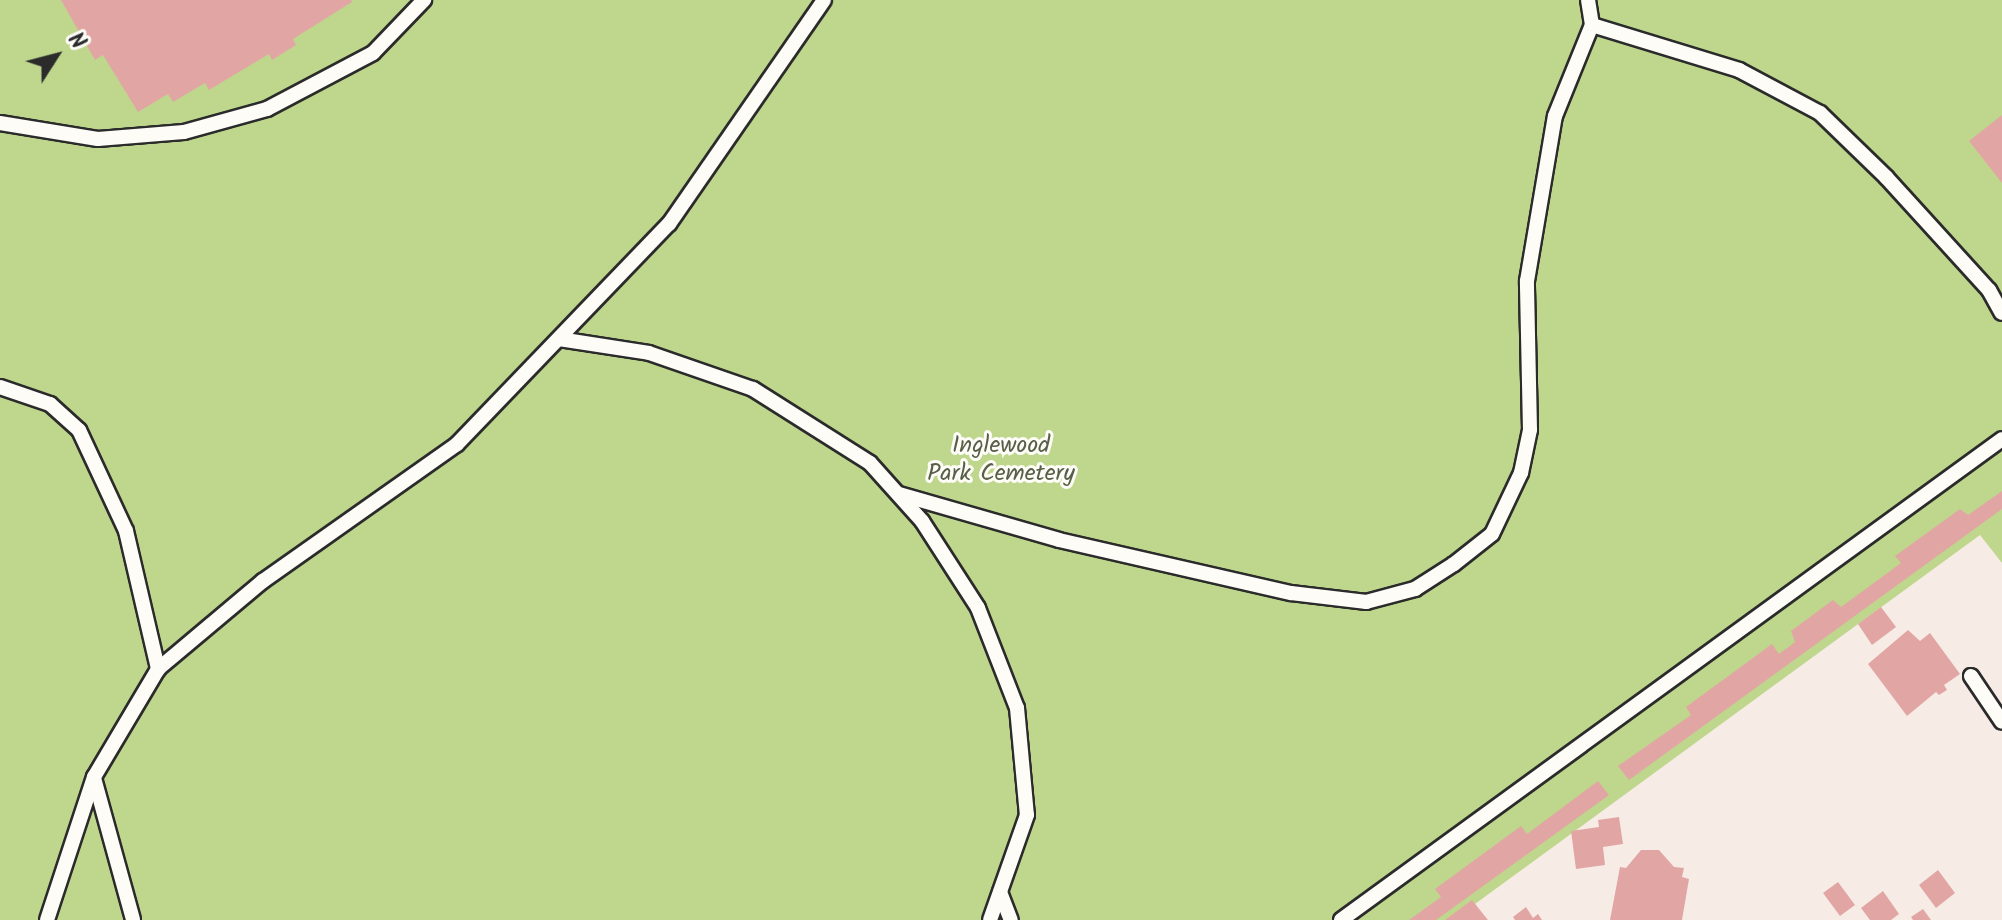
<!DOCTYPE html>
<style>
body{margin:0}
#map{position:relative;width:2002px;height:920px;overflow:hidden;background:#f7ebe6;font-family:Kalam,sans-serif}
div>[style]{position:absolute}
.green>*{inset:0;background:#bed78d}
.building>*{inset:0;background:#e1a6a4}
.roads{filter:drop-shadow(2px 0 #2b2b2b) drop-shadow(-2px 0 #2b2b2b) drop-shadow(0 2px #2b2b2b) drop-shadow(0 -2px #2b2b2b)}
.lane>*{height:14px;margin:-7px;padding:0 7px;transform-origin:7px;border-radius:7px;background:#fdfcf7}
span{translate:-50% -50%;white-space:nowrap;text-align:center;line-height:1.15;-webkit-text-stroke:6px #fdfcf7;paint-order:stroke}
.park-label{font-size:24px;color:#575f48}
.north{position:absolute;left:16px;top:16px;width:80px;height:80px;-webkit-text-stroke:6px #fdfcf7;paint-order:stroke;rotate:54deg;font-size:22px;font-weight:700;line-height:32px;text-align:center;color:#2b2b2b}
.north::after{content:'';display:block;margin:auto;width:28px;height:36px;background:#2b2b2b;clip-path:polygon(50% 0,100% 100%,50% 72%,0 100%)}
</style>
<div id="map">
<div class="green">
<i style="clip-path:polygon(0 0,2002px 0,2002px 563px,1980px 535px,1453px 920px,0 920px)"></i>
</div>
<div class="building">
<i style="clip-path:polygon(61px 0,351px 0,352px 2px,293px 39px,296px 45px,272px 60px,269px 54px,209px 90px,205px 83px,173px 102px,168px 94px,138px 112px,103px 55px,95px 60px)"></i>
<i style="clip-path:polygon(2002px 115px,2002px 183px,1969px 141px)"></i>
<i style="clip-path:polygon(2002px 491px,2002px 509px,1629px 780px,1618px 766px,1691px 715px,1686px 707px,1772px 644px,1779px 654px,1795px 642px,1791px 631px,1833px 600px,1841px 607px,1901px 563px,1895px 556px,1960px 509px,1968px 515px)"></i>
<i style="clip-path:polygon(1881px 607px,1896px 627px,1872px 645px,1858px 624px)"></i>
<i style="clip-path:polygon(1908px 630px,1920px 641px,1930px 633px,1960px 674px,1944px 685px,1947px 690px,1939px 695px,1936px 692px,1907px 716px,1868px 664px)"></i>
<i style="clip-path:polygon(1598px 781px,1609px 795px,1436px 920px,1409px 920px,1441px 897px,1435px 889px,1521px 826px,1527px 834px)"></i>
<i style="clip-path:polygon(1619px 817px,1623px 844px,1603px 847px,1605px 865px,1576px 869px,1571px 831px,1599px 827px,1598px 820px)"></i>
<i style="clip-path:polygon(1641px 850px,1659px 850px,1674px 867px,1684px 868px,1682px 877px,1689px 879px,1682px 920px,1610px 920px,1620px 867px,1626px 868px)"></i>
<i style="clip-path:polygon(1938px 870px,1955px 893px,1936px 908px,1919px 885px)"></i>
<i style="clip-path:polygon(1838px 882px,1855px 905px,1840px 916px,1823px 893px)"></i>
<i style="clip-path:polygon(1883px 891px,1899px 914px,1891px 920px,1870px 920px,1861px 908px)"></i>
<i style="clip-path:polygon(1472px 900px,1488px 920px,1445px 920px)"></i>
<i style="clip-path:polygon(1526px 907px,1533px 918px,1538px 914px,1542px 920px,1515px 920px,1513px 917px)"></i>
<i style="clip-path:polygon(1923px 909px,1931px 920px,1913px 920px,1911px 917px)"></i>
</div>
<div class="roads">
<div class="lane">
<i style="left:1592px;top:25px;width:154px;rotate:17deg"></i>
<i style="left:1739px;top:70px;width:92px;rotate:28deg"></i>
<i style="left:1820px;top:113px;width:92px;rotate:44.1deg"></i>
<i style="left:1886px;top:177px;width:153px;rotate:47.7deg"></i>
<i style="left:1989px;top:290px;width:26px;rotate:61deg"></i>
<i style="left:0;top:123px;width:99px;rotate:9.3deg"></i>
<i style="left:98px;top:139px;width:86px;rotate:-4.7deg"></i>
<i style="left:184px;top:132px;width:86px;rotate:-15.5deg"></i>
<i style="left:267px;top:109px;width:120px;rotate:-27.8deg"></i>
<i style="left:373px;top:53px;width:74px;rotate:-46.1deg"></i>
<i style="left:559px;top:339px;width:91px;rotate:8.8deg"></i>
<i style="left:649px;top:353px;width:110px;rotate:19.1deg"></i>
<i style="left:753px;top:389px;width:138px;rotate:32.3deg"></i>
<i style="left:870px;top:463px;width:78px;rotate:48.1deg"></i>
<i style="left:922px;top:521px;width:103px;rotate:57.2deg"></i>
<i style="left:978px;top:608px;width:107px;rotate:68.7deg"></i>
<i style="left:1017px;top:708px;width:107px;rotate:84.7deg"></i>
<i style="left:1027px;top:815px;width:111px;rotate:109.4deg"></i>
<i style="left:0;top:387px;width:53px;rotate:18.8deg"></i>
<i style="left:50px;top:404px;width:39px;rotate:42deg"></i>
<i style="left:79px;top:430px;width:111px;rotate:65deg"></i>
<i style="left:126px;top:531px;width:142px;rotate:76.9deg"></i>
<i style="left:899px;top:494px;width:166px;rotate:16deg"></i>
<i style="left:1059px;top:540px;width:238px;rotate:12.9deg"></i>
<i style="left:1291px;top:593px;width:76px;rotate:6.8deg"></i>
<i style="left:1366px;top:602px;width:51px;rotate:-14.9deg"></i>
<i style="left:1415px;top:589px;width:46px;rotate:-32.7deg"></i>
<i style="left:1454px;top:564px;width:48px;rotate:-38.3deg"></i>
<i style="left:1492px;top:534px;width:68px;rotate:-64.6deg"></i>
<i style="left:1521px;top:473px;width:44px;rotate:-78.2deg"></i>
<i style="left:1530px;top:430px;width:149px;rotate:-91.2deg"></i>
<i style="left:1527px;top:281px;width:167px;rotate:-80.4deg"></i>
<i style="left:1555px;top:116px;width:98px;rotate:-67.9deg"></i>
<i style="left:1592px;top:25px;width:25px;rotate:-99deg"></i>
<i style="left:1971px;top:676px;width:55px;rotate:56deg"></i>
<i style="left:94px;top:778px;width:147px;rotate:74.6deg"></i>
<i style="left:1000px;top:892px;width:30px;rotate:69deg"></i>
<i style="left:47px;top:920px;width:151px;rotate:-71.8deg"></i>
<i style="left:94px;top:777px;width:126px;rotate:-59.3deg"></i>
<i style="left:158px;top:669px;width:137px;rotate:-40deg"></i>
<i style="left:263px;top:581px;width:237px;rotate:-35.2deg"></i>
<i style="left:457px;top:444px;width:306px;rotate:-46.1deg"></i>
<i style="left:669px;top:224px;width:272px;rotate:-55.3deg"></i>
<i style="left:1341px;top:920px;width:817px;rotate:-36.04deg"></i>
</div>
</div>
<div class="park-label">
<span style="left:1001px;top:460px">Inglewood<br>Park Cemetery</span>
</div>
<div class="north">N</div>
</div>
